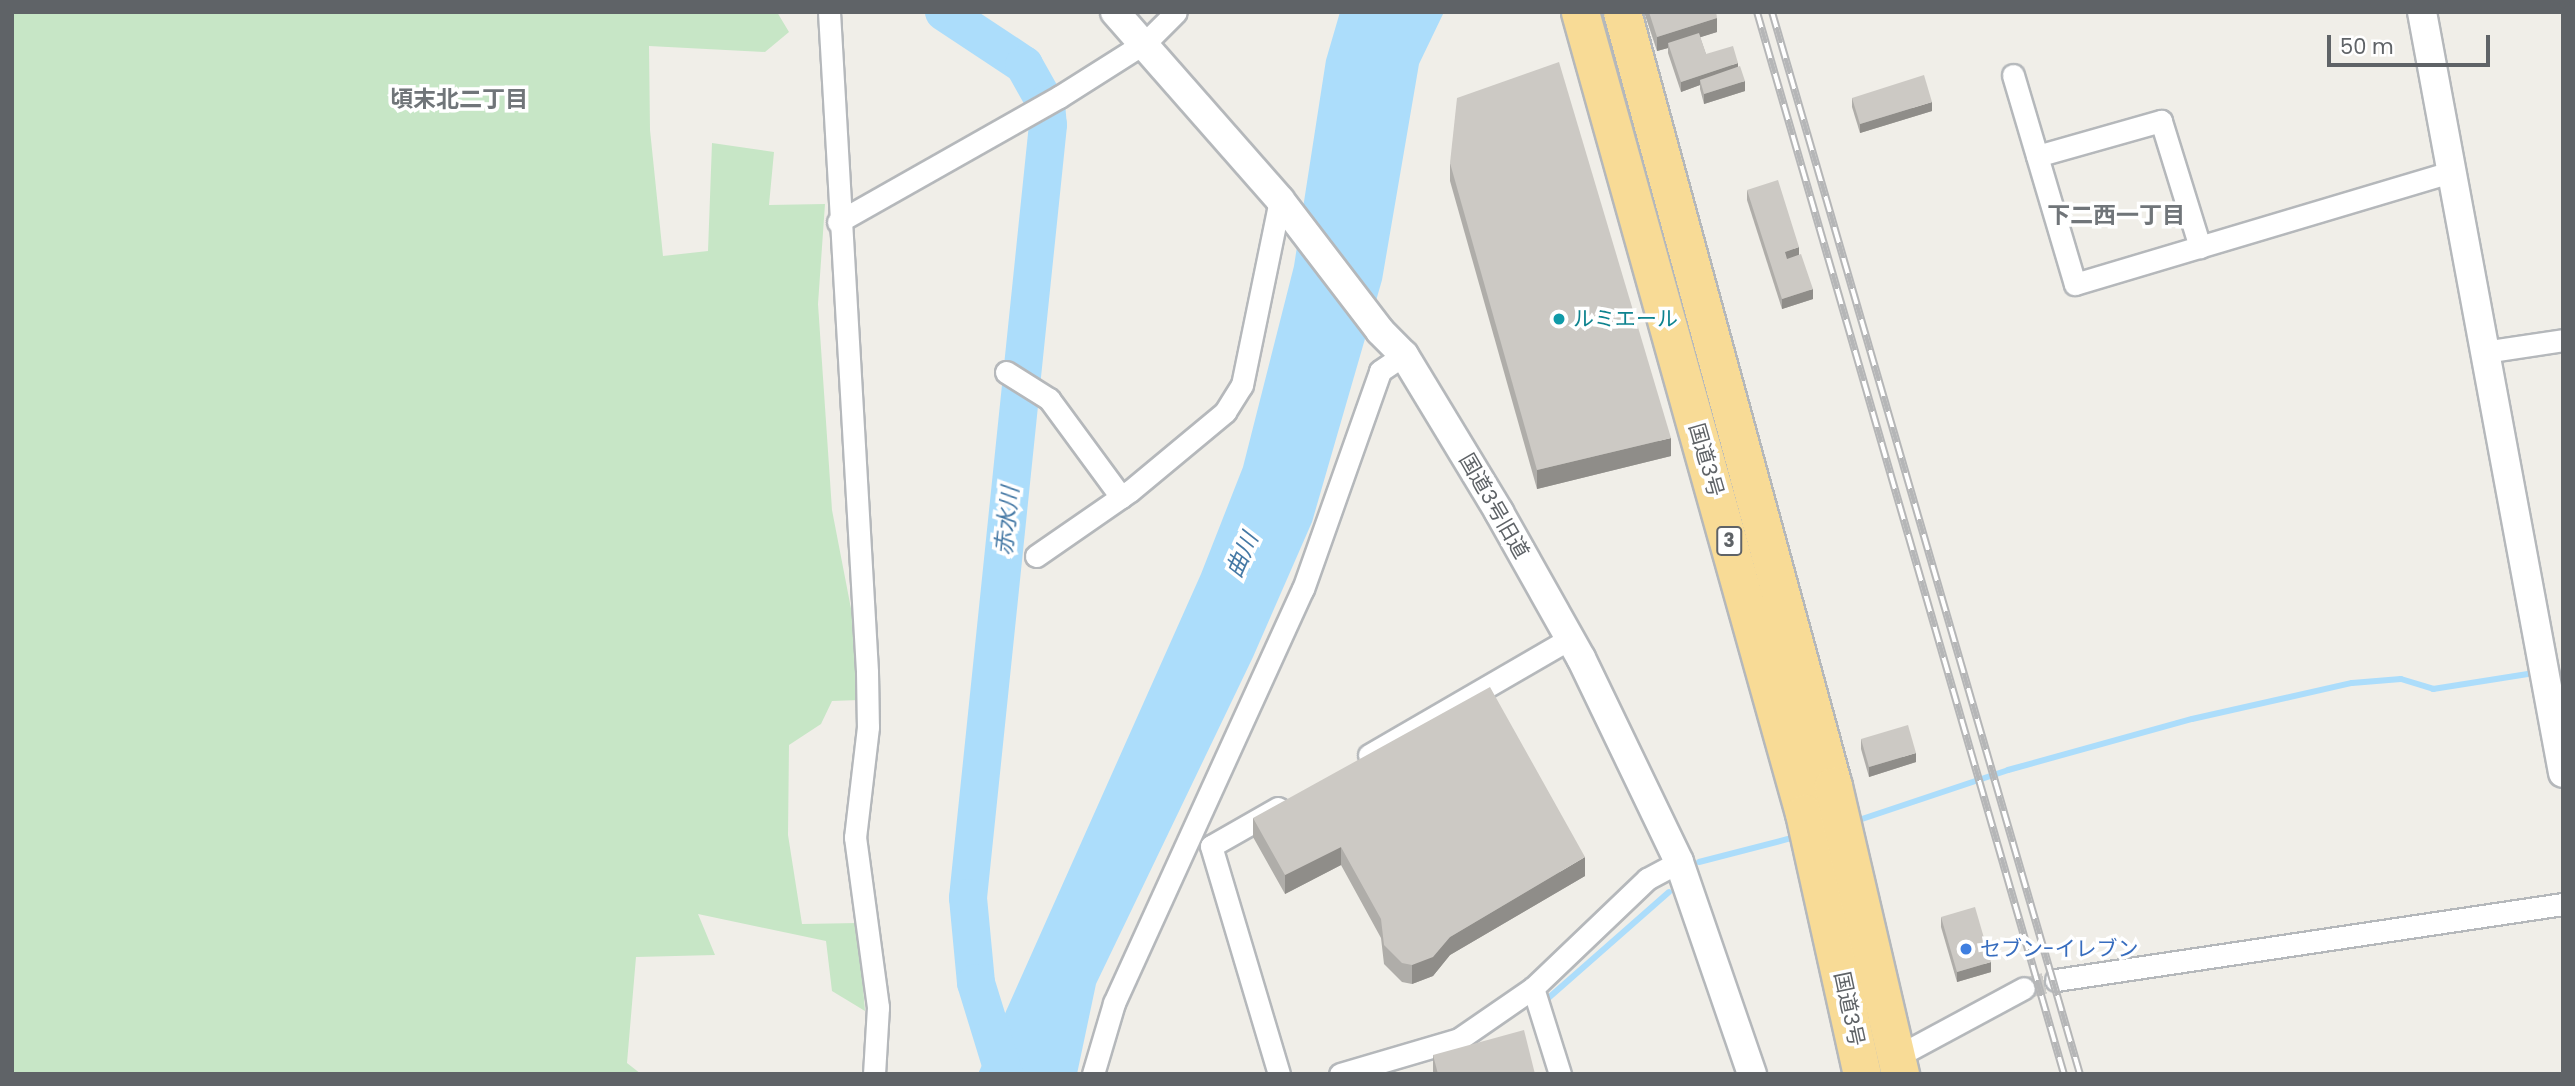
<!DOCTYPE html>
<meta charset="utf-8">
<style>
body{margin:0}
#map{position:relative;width:2575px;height:1086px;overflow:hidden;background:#f0eee8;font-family:Poppins,"Noto Sans JP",sans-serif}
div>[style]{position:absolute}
.green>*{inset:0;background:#c7e6c6}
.water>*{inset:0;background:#acddfb}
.stream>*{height:6px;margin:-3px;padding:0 3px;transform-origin:3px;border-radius:3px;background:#acddfb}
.river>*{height:38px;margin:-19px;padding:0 19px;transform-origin:19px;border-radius:19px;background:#acddfb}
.street-tunnel>*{height:21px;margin-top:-10.5px;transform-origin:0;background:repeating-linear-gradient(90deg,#cccbc8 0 21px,transparent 0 31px)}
.roads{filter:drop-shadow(2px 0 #b5b8bb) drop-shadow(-2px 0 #b5b8bb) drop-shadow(0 2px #b5b8bb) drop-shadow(0 -2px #b5b8bb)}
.street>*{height:21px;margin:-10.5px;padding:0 10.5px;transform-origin:10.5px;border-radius:10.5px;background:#fff}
.secondary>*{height:28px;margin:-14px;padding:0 14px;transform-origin:14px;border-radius:14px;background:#fff}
.highway>*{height:37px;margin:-18.5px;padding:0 18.5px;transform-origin:18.5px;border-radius:18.5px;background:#f8db96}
.rail>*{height:8px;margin-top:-4px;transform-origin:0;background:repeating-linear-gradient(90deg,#fff 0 16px,#b5b6b7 0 32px);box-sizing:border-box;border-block:2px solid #b5b6b7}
.wall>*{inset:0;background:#afada9}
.shaded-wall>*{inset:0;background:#8f8d89}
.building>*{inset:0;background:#ccc9c4}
.dots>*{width:19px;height:19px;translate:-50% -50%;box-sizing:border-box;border:4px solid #fff;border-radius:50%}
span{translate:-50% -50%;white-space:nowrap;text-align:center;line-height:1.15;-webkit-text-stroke:7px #fff;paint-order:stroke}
.shield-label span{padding:2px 5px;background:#fff;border:2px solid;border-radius:5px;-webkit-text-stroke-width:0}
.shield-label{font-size:19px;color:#5f6367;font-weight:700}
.culture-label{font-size:21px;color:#0d838f}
.left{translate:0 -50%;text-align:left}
.street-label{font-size:21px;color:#5f6367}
.shop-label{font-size:21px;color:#366cbe}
.neighbourhood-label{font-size:23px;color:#707579;font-weight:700}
.water-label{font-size:23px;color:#4579a5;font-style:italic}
.frame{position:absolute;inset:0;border:14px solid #5f6367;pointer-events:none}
.scale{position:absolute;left:2327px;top:35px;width:163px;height:32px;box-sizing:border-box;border:4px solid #5f6367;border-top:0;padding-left:9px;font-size:21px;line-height:24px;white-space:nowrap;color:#5f6367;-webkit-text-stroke:5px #fff;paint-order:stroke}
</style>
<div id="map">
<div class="green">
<i style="clip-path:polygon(12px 12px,777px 12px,789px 32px,765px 52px,649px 46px,650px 130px,663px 256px,708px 251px,712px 143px,774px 152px,769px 205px,825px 204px,818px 304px,832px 510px,853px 619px,859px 700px,832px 701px,821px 724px,789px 745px,788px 835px,802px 924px,858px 923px,865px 1011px,832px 991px,826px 941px,698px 914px,715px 955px,636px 957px,627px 1063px,641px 1074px,12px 1074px)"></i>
</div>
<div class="water">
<i style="clip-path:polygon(1340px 12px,1444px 12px,1419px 64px,1382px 280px,1312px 522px,1253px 657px,1096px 984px,1077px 1074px,978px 1074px,1201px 574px,1243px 467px,1294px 266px,1326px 60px)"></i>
</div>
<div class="stream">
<i style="left:1853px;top:822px;width:163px;rotate:-18.5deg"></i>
<i style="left:2008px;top:770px;width:191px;rotate:-15.5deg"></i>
<i style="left:2192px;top:719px;width:164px;rotate:-12.7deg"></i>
<i style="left:2352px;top:683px;width:49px;rotate:-4.7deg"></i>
<i style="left:2401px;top:679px;width:34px;rotate:17deg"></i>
<i style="left:2433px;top:689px;width:96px;rotate:-9deg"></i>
<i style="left:1699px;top:862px;width:92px;rotate:-14.5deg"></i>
<i style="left:1545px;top:1001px;width:165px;rotate:-41.3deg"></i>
</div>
<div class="river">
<i style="left:944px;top:12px;width:96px;rotate:33.5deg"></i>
<i style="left:1024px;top:65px;width:45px;rotate:60.6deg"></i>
<i style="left:1046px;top:104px;width:21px;rotate:85deg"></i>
<i style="left:1048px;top:125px;width:777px;rotate:95.91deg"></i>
<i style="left:968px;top:898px;width:85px;rotate:84.6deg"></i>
<i style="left:976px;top:983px;width:95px;rotate:72.9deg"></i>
</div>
<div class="street-tunnel">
<i style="left:2024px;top:988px;width:33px;rotate:-14deg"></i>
</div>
<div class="roads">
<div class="street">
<i style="left:829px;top:12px;width:661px;rotate:86.7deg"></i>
<i style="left:867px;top:672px;width:55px;rotate:89deg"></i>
<i style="left:868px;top:727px;width:111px;rotate:96.7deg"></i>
<i style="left:855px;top:837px;width:172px;rotate:82.3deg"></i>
<i style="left:878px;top:1007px;width:67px;rotate:93.4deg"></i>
<i style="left:2013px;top:75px;width:218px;rotate:73.5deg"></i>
<i style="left:2075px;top:284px;width:391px;rotate:-16.6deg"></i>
<i style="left:2037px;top:156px;width:129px;rotate:-15.8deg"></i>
<i style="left:2161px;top:121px;width:132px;rotate:72.8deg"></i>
<i style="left:838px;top:222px;width:254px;rotate:-29.5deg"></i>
<i style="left:1059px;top:97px;width:103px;rotate:-32.3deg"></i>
<i style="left:1146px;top:42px;width:42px;rotate:-45deg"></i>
<i style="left:2484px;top:352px;width:80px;rotate:-8.6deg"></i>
<i style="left:1006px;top:372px;width:51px;rotate:32.1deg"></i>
<i style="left:1049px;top:399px;width:122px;rotate:53.7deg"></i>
<i style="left:1036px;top:556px;width:114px;rotate:-34.7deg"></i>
<i style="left:1130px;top:491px;width:124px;rotate:-39.7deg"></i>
<i style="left:1225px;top:412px;width:32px;rotate:-58deg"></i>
<i style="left:1242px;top:385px;width:189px;rotate:-78.4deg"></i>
<i style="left:1369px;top:755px;width:233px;rotate:-30.1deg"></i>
<i style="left:1278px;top:808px;width:77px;rotate:150.4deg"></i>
<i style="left:1211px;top:846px;width:238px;rotate:73.4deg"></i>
<i style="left:2056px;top:980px;width:513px;rotate:-8.53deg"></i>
<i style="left:1533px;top:988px;width:90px;rotate:72.6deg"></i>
<i style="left:1896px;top:1057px;width:145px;rotate:-28.3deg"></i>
<i style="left:1093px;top:1074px;width:74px;rotate:-73.5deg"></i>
<i style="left:1114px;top:1003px;width:455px;rotate:-65.5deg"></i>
<i style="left:1303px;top:589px;width:231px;rotate:-70.5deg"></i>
<i style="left:1380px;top:371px;width:29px;rotate:-34deg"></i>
<i style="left:1340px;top:1074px;width:124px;rotate:-16.4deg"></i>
<i style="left:1459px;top:1039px;width:90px;rotate:-34.6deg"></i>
<i style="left:1533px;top:988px;width:158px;rotate:-43.7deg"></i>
<i style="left:1647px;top:879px;width:36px;rotate:-28deg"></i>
</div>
<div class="secondary">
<i style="left:1115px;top:12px;width:250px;rotate:48.7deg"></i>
<i style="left:1280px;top:200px;width:165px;rotate:52.6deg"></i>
<i style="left:1380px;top:331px;width:34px;rotate:45deg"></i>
<i style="left:1404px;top:355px;width:184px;rotate:58.8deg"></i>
<i style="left:1499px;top:512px;width:167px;rotate:60.7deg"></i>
<i style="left:1581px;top:658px;width:226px;rotate:64.3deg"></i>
<i style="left:1679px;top:862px;width:224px;rotate:71deg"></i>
<i style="left:2422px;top:12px;width:774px;rotate:79.5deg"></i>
</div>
<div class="highway">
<i style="left:1580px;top:12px;width:832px;rotate:74.38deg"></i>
<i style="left:1804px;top:813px;width:267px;rotate:77.5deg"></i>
<i style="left:1622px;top:12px;width:802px;rotate:74.75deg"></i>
<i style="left:1833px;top:786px;width:296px;rotate:76.9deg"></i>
</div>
</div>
<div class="rail">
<i style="left:1757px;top:12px;width:1105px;rotate:73.88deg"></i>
<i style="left:1772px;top:12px;width:1106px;rotate:73.83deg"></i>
</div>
<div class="wall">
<i style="clip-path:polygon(1644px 12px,1716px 12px,1717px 32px,1700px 37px,1706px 54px,1738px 67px,1745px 91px,1704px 104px,1700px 89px,1700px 85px,1681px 92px,1668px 53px,1668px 48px,1657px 51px)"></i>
<i style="clip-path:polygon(1852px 98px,1932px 111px,1860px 133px,1852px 107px)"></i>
<i style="clip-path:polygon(1450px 163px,1671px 456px,1537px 489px,1450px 181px)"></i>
<i style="clip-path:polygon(1747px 190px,1799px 255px,1813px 299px,1782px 309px,1747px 200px)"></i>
<i style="clip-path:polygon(1861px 739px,1916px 762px,1869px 777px,1861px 749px)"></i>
<i style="clip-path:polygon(1253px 818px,1585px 876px,1450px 955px,1433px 976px,1412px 984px,1402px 982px,1384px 964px,1381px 938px,1341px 865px,1285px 894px,1253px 837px)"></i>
<i style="clip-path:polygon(1941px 917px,1991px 972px,1957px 982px,1941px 927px)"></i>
<i style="clip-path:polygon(1433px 1055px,1535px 1074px,1433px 1074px)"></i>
</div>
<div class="shaded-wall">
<i style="clip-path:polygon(1717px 18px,1717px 32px,1670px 47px,1668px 43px,1668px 48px,1657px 51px,1657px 37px)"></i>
<i style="clip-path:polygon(1738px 63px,1738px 73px,1700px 80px,1700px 85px,1681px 92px,1681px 82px)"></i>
<i style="clip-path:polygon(1745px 81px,1745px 91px,1704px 104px,1704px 94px)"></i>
<i style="clip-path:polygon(1932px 102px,1932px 111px,1860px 133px,1860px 124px)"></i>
<i style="clip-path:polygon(1799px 247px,1799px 257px,1785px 261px,1785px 252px)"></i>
<i style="clip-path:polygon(1813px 289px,1813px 299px,1782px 309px,1782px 299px)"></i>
<i style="clip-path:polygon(1671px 438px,1671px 456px,1537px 489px,1537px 470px)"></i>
<i style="clip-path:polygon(1916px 753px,1916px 762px,1869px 777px,1869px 767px)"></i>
<i style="clip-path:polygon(1341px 847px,1341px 865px,1285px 894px,1285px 875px)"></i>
<i style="clip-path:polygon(1585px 857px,1585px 876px,1450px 955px,1433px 976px,1412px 984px,1412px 965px,1450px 937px)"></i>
<i style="clip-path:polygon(1991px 962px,1991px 972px,1957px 982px,1957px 972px)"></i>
</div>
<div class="building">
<i style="clip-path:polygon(1649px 12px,1716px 12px,1717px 18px,1657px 37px)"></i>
<i style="clip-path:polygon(1699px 33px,1706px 54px,1733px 46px,1738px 63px,1681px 82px,1668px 43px)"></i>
<i style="clip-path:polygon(1559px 62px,1671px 438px,1537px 470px,1450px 163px,1457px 98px)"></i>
<i style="clip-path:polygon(1740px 66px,1745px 81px,1704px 94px,1700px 80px)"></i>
<i style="clip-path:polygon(1924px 75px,1932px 102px,1860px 124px,1852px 98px)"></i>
<i style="clip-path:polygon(1778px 180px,1799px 247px,1785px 252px,1787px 259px,1801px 254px,1813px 289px,1782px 299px,1747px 190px)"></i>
<i style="clip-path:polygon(1490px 687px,1585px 857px,1450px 937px,1433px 957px,1412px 965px,1402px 963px,1384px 945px,1381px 919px,1341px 847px,1285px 875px,1253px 818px)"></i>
<i style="clip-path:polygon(1908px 725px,1916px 753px,1869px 767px,1861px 739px)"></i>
<i style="clip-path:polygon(1975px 907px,1991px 962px,1957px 972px,1941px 917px)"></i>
<i style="clip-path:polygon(1524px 1030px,1535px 1074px,1438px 1074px,1433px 1055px)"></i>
</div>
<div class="dots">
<i style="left:1559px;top:319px;background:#0f9aa8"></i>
<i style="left:1966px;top:949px;background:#3f7fe0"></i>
</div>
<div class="shield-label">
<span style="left:1729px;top:541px">3</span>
</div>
<div class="culture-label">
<span class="left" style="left:1573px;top:319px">ルミエール</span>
</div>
<div class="street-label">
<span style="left:1706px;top:460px;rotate:74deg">国道3号</span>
<span style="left:1494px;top:506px;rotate:60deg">国道3号旧道</span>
<span style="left:1849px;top:1009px;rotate:78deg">国道3号</span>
</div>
<div class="shop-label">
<span class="left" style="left:1980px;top:949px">セブン-イレブン</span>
</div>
<div class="neighbourhood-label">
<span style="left:459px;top:99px">頃末北二丁目</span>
<span style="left:2116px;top:215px">下二西一丁目</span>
</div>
<div class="water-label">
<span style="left:1007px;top:521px;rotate:-84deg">赤水川</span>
<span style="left:1242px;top:555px;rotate:-66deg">曲川</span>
</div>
<div class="frame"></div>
<div class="scale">50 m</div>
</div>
